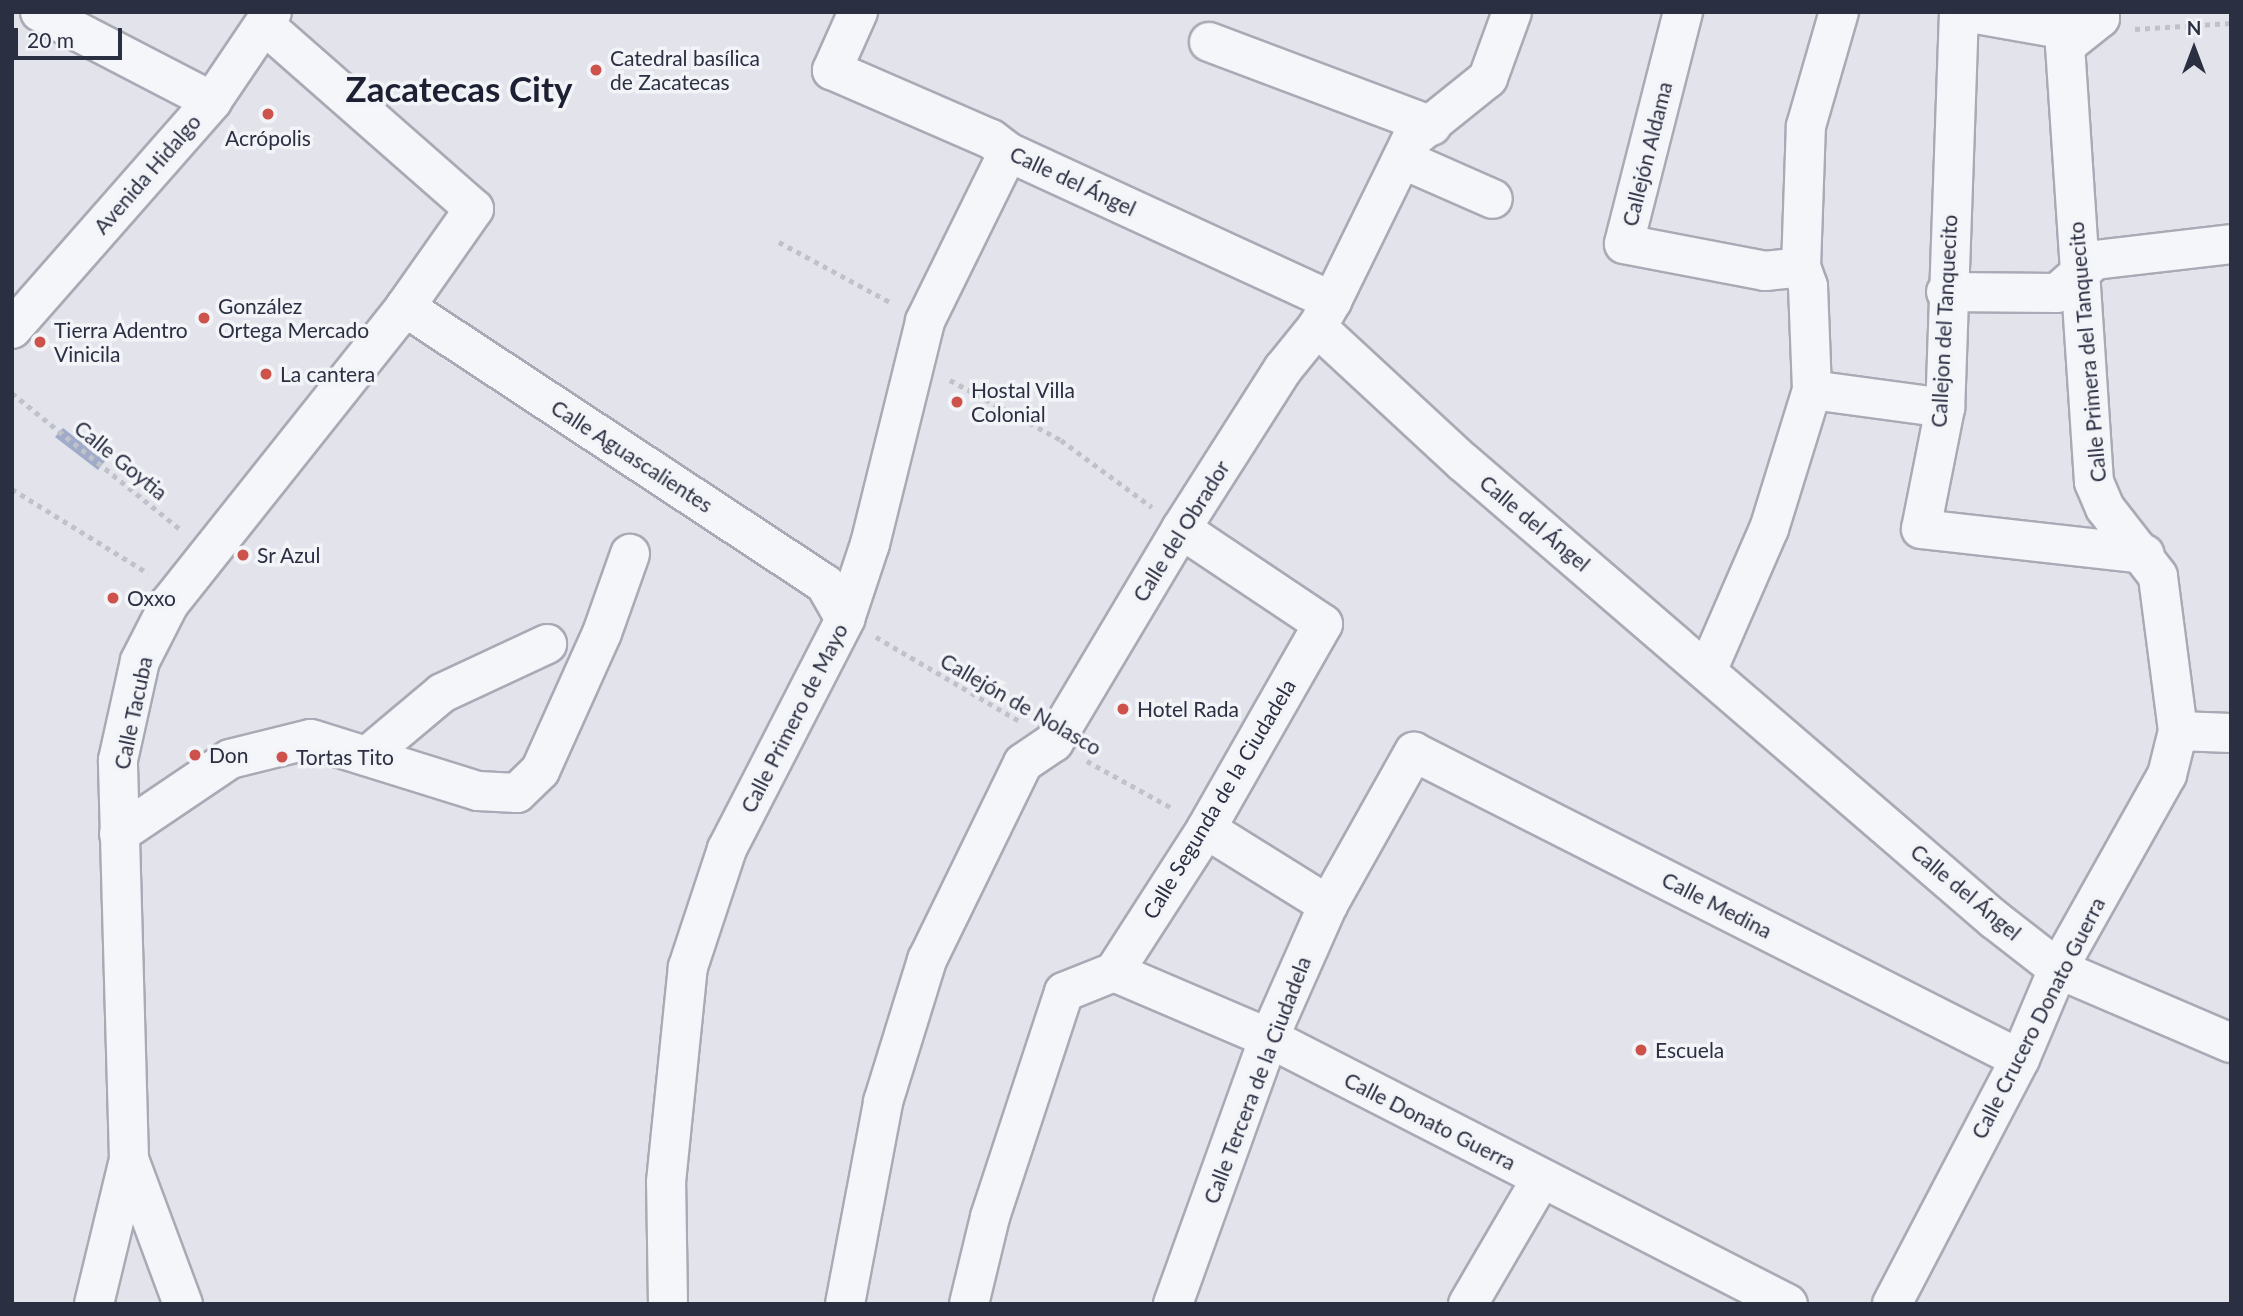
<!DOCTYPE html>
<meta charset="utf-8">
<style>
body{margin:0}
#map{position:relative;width:2243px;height:1316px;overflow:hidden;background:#e3e4eb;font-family:Lato,sans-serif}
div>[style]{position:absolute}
.water>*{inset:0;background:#9fabc9}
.path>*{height:4.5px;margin-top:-2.25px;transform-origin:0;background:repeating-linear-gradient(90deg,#c0c2c9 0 5px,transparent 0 10px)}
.roads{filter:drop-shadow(2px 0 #a8aab5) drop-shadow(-2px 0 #a8aab5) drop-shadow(0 2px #a8aab5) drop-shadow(0 -2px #a8aab5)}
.minor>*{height:38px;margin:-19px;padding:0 19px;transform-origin:19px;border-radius:19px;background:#f5f6f9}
.dots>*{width:19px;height:19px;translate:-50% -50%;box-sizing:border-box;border:4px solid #f2f4f8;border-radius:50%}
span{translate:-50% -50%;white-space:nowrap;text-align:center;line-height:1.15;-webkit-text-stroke:7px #f2f4f8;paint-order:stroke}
.poi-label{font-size:21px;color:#2b2f42}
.left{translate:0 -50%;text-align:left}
.street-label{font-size:21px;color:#2b2f42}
.town-label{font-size:35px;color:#1d2033;font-weight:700}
.frame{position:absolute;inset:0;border:14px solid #2b2f42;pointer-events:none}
.north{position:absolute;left:2159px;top:14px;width:70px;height:70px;-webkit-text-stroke:5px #f2f4f8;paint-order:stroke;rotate:0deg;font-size:19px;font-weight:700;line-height:28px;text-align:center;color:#2b2f42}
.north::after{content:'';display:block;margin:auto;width:24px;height:32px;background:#2b2f42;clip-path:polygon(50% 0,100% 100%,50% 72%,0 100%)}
.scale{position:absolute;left:14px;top:28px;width:108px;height:32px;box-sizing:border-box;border:4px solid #2b2f42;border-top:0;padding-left:9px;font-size:21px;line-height:24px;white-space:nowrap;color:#2b2f42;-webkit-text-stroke:5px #f2f4f8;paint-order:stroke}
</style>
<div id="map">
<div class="water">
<i style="clip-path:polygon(63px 428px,105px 461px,98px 470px,55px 437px)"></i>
</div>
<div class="path">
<i style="left:2135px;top:29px;width:96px;rotate:-3.6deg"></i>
<i style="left:779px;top:242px;width:128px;rotate:28.4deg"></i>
<i style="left:950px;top:380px;width:126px;rotate:28.4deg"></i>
<i style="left:1061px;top:440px;width:113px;rotate:36.4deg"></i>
<i style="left:12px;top:393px;width:216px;rotate:39deg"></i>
<i style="left:12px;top:489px;width:160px;rotate:31.7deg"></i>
<i style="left:876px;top:637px;width:166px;rotate:30.4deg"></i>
<i style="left:1087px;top:761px;width:99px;rotate:28.9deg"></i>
</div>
<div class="roads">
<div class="minor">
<i style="left:40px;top:12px;width:194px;rotate:27.4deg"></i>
<i style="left:858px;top:12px;width:64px;rotate:114.1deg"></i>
<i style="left:832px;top:70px;width:173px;rotate:23.5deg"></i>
<i style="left:991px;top:139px;width:21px;rotate:37deg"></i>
<i style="left:1008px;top:152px;width:357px;rotate:24.7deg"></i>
<i style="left:1332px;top:301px;width:30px;rotate:120deg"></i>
<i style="left:1317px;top:327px;width:199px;rotate:42.8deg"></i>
<i style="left:1463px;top:462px;width:702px;rotate:40.73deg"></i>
<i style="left:1995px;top:920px;width:80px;rotate:37.9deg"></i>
<i style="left:2058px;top:969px;width:188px;rotate:23.2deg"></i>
<i style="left:1683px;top:12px;width:239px;rotate:104.3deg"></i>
<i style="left:1624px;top:244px;width:144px;rotate:10.8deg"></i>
<i style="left:1765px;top:271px;width:36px;rotate:-6deg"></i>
<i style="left:1959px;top:12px;width:396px;rotate:92deg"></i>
<i style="left:1945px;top:408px;width:123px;rotate:101.2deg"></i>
<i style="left:1921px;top:529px;width:225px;rotate:6.4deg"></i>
<i style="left:1965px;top:12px;width:116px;rotate:10deg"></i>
<i style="left:1209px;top:42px;width:238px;rotate:20.6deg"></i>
<i style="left:1402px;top:159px;width:99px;rotate:23.7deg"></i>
<i style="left:1946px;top:292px;width:111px;rotate:0.5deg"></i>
<i style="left:2057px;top:293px;width:50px;rotate:-41deg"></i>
<i style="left:2095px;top:260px;width:137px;rotate:-6.7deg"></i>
<i style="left:1332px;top:301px;width:179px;rotate:-63.9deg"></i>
<i style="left:1411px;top:140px;width:99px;rotate:-38.8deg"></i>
<i style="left:1488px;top:78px;width:70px;rotate:-70deg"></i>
<i style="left:405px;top:307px;width:503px;rotate:33.41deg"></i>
<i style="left:825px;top:584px;width:40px;rotate:60.3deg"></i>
<i style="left:12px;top:329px;width:303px;rotate:-48.7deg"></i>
<i style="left:212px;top:101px;width:107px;rotate:-56deg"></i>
<i style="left:1812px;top:390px;width:134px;rotate:7.7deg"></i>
<i style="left:1708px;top:669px;width:153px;rotate:-66.5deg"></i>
<i style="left:1769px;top:529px;width:145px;rotate:-72.8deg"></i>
<i style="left:1812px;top:390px;width:104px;rotate:-92.2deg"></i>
<i style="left:1808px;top:286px;width:20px;rotate:-110deg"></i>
<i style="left:1801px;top:267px;width:141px;rotate:-88deg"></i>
<i style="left:1806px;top:126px;width:119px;rotate:-73.9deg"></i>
<i style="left:2178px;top:731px;width:53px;rotate:2.2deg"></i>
<i style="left:367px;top:756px;width:98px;rotate:-40deg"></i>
<i style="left:442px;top:693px;width:116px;rotate:-25deg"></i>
<i style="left:1206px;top:829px;width:144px;rotate:31.9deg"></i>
<i style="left:119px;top:834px;width:134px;rotate:-34deg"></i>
<i style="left:230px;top:759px;width:83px;rotate:-13.9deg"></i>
<i style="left:311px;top:739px;width:175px;rotate:17.3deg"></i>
<i style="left:478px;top:791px;width:39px;rotate:3deg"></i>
<i style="left:517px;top:793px;width:32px;rotate:-44deg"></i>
<i style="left:540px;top:771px;width:151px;rotate:-65.8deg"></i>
<i style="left:602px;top:633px;width:84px;rotate:-70.5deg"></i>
<i style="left:1114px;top:972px;width:170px;rotate:-57.2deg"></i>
<i style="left:1206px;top:829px;width:236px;rotate:-60.3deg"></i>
<i style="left:1323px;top:624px;width:171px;rotate:-146.2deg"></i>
<i style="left:129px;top:1159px;width:155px;rotate:69.6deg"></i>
<i style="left:94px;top:1304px;width:149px;rotate:-76.4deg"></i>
<i style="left:129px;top:1159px;width:399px;rotate:-91.6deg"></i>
<i style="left:118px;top:760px;width:101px;rotate:-77.5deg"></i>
<i style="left:140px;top:661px;width:64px;rotate:-63deg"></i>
<i style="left:169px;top:604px;width:379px;rotate:-51.5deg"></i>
<i style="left:405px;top:307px;width:120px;rotate:-54.9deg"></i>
<i style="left:474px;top:209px;width:277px;rotate:-138.7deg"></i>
<i style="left:668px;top:1304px;width:122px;rotate:-90.9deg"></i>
<i style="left:666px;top:1182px;width:216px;rotate:-84.2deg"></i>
<i style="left:688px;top:967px;width:124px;rotate:-71.7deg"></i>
<i style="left:727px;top:849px;width:259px;rotate:-62.8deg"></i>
<i style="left:845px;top:619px;width:79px;rotate:-71.6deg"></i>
<i style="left:870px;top:544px;width:230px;rotate:-76.1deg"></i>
<i style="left:925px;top:321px;width:188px;rotate:-63.8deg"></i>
<i style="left:845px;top:1304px;width:206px;rotate:-79.3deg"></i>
<i style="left:883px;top:1102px;width:149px;rotate:-72.8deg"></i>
<i style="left:927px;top:960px;width:219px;rotate:-64deg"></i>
<i style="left:1023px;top:763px;width:37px;rotate:-34deg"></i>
<i style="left:1054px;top:742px;width:248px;rotate:-59.2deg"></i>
<i style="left:1181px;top:529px;width:190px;rotate:-57.5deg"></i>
<i style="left:1283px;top:369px;width:54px;rotate:-51deg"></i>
<i style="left:969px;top:1304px;width:89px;rotate:-76.4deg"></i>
<i style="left:990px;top:1217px;width:237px;rotate:-71.8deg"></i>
<i style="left:1064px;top:992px;width:54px;rotate:-21.8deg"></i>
<i style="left:1114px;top:972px;width:168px;rotate:23.1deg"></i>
<i style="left:1269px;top:1038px;width:583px;rotate:27.14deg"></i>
<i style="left:1173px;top:1304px;width:283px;rotate:-70.2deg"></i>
<i style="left:1269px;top:1038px;width:145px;rotate:-66.1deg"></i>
<i style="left:1328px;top:905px;width:176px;rotate:-60.7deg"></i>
<i style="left:1414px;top:752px;width:679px;rotate:26.87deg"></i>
<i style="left:1468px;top:1304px;width:145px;rotate:-59.7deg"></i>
<i style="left:1892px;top:1304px;width:276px;rotate:-62.4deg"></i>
<i style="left:2020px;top:1059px;width:98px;rotate:-67.1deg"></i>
<i style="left:2058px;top:969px;width:223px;rotate:-60.7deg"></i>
<i style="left:2167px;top:775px;width:45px;rotate:-76deg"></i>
<i style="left:2178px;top:731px;width:156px;rotate:-97.4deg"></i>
<i style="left:2158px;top:576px;width:86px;rotate:-127.9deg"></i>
<i style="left:2105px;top:508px;width:28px;rotate:-113deg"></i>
<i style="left:2094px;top:482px;width:437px;rotate:-93.8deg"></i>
<i style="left:2065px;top:46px;width:45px;rotate:-38.7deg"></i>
<i style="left:2100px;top:18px;width:6px;rotate:-90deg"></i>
</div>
</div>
<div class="dots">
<i style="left:596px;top:70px;background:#cc524b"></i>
<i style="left:268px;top:114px;background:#cc524b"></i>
<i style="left:204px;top:318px;background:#cc524b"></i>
<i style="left:40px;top:342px;background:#cc524b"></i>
<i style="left:266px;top:374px;background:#cc524b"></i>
<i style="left:957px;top:402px;background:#cc524b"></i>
<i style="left:243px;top:555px;background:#cc524b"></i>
<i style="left:113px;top:598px;background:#cc524b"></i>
<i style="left:1123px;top:709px;background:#cc524b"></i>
<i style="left:195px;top:755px;background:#cc524b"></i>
<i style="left:282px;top:757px;background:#cc524b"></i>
<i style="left:1641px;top:1050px;background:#cc524b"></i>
</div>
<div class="poi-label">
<span class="left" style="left:610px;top:70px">Catedral basílica<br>de Zacatecas</span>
<span style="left:268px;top:138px">Acrópolis</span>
<span class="left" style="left:218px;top:318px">González<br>Ortega Mercado</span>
<span class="left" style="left:54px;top:342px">Tierra Adentro<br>Vinicila</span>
<span class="left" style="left:280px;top:374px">La cantera</span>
<span class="left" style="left:971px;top:402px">Hostal Villa<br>Colonial</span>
<span class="left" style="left:257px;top:555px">Sr Azul</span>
<span class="left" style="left:127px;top:598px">Oxxo</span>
<span class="left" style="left:1137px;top:709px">Hotel Rada</span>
<span class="left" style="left:209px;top:755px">Don</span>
<span class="left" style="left:296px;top:757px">Tortas Tito</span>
<span class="left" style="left:1655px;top:1050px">Escuela</span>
</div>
<div class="street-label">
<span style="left:1647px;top:154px;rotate:-76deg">Callejón Aldama</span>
<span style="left:147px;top:174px;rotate:-49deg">Avenida Hidalgo</span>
<span style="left:1073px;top:181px;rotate:25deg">Calle del Ángel</span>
<span style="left:1944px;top:321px;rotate:-87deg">Callejon del Tanquecito</span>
<span style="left:2087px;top:352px;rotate:-95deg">Calle Primera del Tanquecito</span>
<span style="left:632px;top:456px;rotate:33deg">Calle Aguascalientes</span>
<span style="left:121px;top:460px;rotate:39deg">Calle Goytia</span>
<span style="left:1535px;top:523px;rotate:40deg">Calle del Ángel</span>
<span style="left:1181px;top:531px;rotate:-58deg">Calle del Obrador</span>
<span style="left:1021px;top:704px;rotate:30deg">Callejón de Nolasco</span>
<span style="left:133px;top:713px;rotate:-78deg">Calle Tacuba</span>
<span style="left:794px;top:718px;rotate:-63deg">Calle Primero de Mayo</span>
<span style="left:1219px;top:799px;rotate:-59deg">Calle Segunda de la Ciudadela</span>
<span style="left:1966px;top:892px;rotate:40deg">Calle del Ángel</span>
<span style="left:1717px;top:905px;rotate:27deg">Calle Medina</span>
<span style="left:2038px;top:1018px;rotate:-63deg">Calle Crucero Donato Guerra</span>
<span style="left:1257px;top:1080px;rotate:-69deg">Calle Tercera de la Ciudadela</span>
<span style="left:1430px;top:1121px;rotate:27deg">Calle Donato Guerra</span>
</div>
<div class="town-label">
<span style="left:459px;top:88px">Zacatecas City</span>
</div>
<div class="frame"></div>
<div class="north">N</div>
<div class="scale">20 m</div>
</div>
